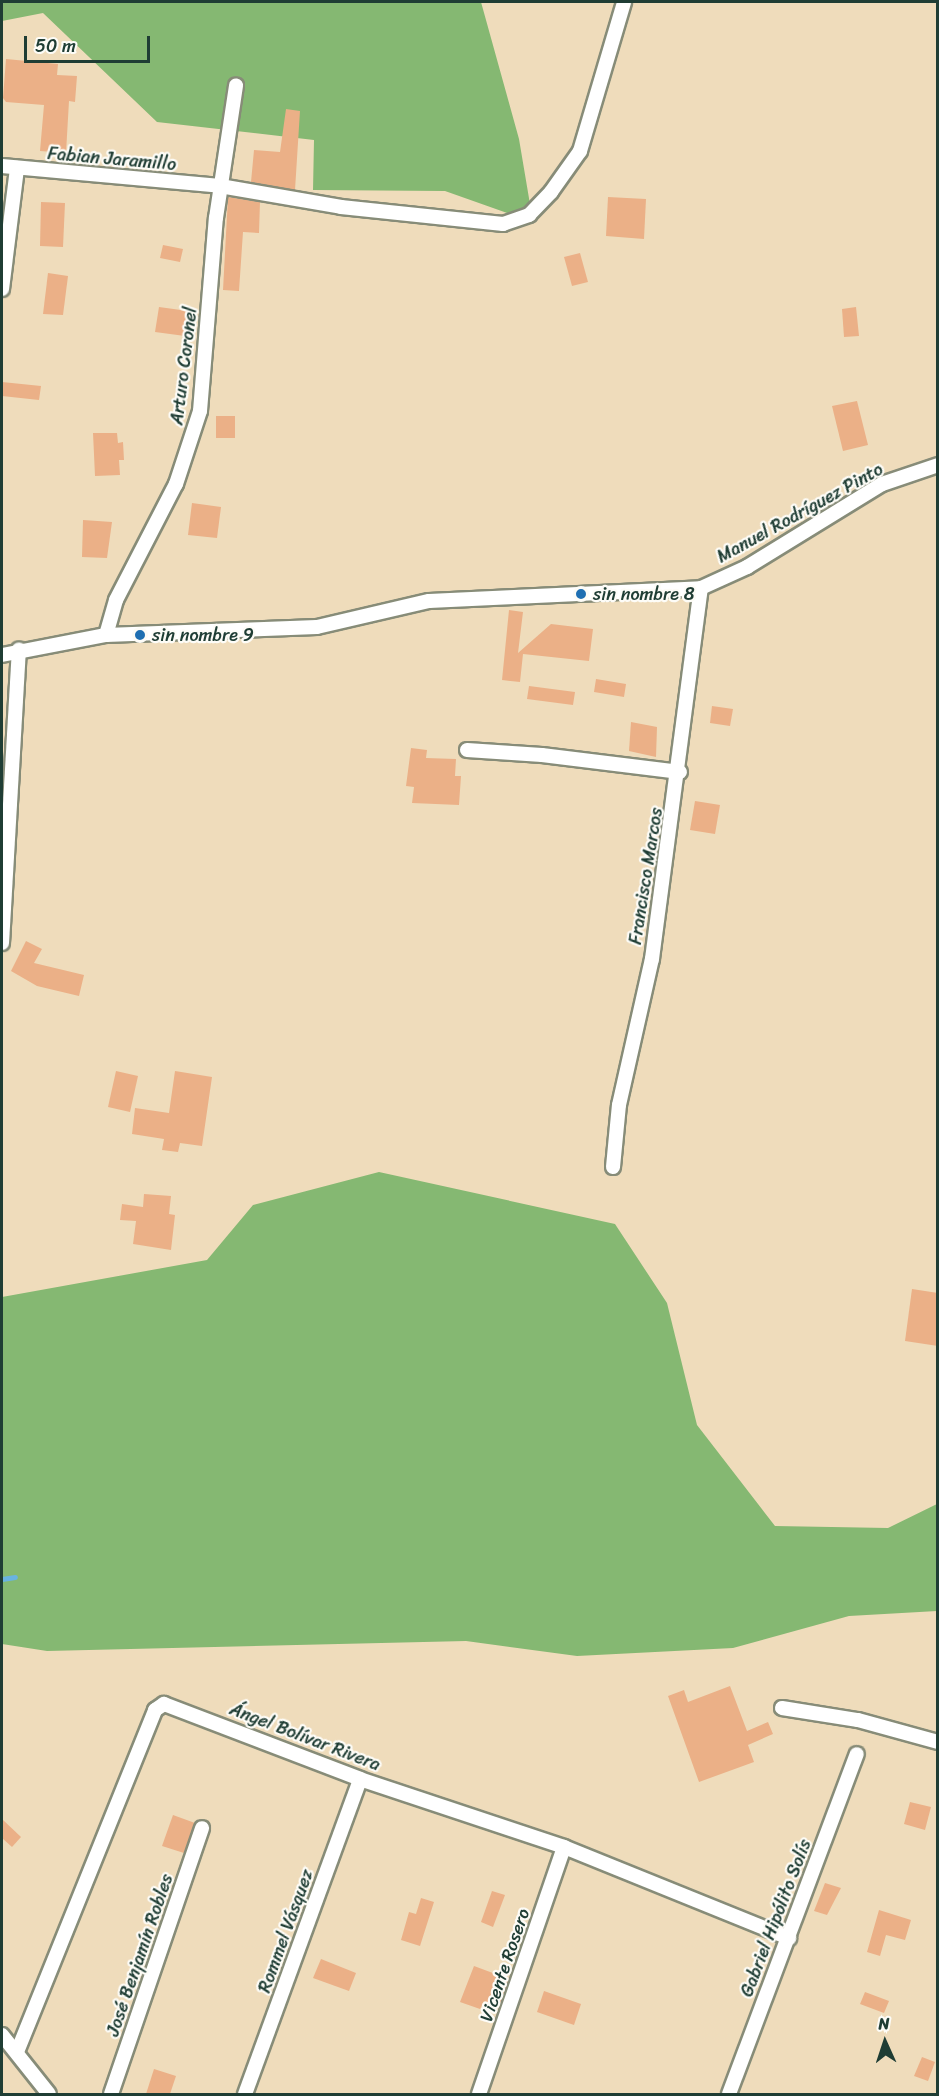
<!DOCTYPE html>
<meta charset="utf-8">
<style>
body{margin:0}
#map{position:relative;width:939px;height:2096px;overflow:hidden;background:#efdcbb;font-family:Sriracha,sans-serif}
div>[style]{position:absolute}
.forest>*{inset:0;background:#85b872}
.stream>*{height:5px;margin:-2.5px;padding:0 2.5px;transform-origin:2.5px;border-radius:2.5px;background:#69b3e1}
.building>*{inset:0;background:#ebb087}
.roads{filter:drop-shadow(2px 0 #878c78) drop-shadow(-2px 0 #878c78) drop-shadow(0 2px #878c78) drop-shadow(0 -2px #878c78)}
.street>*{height:14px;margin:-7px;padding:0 7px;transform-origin:7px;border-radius:7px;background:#fff}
.dots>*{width:16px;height:16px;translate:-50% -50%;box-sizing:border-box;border:3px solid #fdfcf7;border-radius:50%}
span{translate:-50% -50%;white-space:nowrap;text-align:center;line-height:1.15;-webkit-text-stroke:4.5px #fdfcf7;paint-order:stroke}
.street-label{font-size:18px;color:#1f3d34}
.poi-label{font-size:18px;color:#1f3d34}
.left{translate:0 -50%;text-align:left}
.frame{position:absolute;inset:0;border:3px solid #1f3d34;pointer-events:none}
.north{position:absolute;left:855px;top:2012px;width:60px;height:60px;-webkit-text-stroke:4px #fdfcf7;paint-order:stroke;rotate:357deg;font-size:16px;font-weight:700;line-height:24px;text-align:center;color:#1f3d34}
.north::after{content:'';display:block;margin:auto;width:21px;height:27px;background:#1f3d34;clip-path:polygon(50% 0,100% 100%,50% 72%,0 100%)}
.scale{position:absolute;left:24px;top:36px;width:126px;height:27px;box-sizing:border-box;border:3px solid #1f3d34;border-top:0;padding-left:8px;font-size:18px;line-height:21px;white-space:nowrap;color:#1f3d34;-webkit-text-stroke:4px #fdfcf7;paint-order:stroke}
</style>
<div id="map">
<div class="forest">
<i style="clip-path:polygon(2px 2px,481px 2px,519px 139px,533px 222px,445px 191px,313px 190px,314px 140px,157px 122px,43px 13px,2px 21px)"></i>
<i style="clip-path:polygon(379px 1172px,615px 1224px,667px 1303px,697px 1425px,775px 1526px,888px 1528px,937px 1504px,937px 1611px,849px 1616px,733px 1648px,577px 1656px,466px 1641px,47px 1651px,2px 1644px,2px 1297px,207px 1260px,253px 1205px)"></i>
</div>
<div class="stream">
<i style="left:2px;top:1579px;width:13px;rotate:-9deg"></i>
</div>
<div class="building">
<i style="clip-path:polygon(6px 59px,58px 64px,57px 75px,77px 76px,75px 102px,69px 101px,66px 153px,40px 151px,44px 105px,6px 102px,3px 98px)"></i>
<i style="clip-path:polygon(286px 109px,300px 111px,295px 190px,251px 182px,254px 150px,280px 152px)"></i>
<i style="clip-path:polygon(228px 197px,260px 202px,259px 233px,243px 232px,239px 291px,223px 290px)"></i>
<i style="clip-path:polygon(608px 197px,646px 199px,644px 239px,606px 236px)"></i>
<i style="clip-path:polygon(41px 202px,65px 203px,63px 247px,40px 246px)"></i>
<i style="clip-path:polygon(163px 245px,183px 249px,180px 262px,160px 258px)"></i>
<i style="clip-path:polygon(580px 253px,588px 282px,572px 286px,564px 257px)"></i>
<i style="clip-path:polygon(48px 273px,68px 276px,63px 315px,43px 314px)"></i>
<i style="clip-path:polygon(159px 307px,188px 311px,185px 336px,155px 332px)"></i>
<i style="clip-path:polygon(856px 307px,859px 336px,844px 337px,842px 309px)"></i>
<i style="clip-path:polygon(2px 382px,41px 386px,39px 400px,2px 396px)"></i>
<i style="clip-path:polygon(857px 401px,868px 445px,843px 451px,832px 406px)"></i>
<i style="clip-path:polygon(216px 416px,235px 416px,235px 438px,216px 438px)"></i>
<i style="clip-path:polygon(93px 433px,117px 433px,118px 443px,123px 442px,124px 460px,119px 460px,120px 475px,95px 476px)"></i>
<i style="clip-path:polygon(192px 503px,221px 507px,217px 538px,188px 535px)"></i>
<i style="clip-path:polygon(83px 520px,112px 522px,107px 558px,82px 557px)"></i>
<i style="clip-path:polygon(509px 610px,523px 612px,518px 653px,551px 624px,593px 629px,589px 661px,523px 654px,520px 682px,502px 680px)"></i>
<i style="clip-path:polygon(596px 679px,626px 684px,624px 697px,594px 692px)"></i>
<i style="clip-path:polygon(529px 686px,575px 692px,573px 705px,527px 699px)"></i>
<i style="clip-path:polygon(712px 706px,733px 709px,730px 726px,710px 723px)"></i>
<i style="clip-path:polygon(631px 722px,657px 727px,656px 757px,629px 751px)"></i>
<i style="clip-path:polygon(411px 748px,427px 750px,426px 758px,456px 759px,455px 776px,461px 776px,459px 805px,412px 803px,414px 787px,406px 786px)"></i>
<i style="clip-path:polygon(695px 801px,720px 805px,715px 834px,690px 830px)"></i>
<i style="clip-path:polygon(26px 941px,42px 949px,34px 963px,84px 975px,79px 996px,37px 986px,11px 971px)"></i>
<i style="clip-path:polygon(116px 1071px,138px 1076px,130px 1112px,108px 1107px)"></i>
<i style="clip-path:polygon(175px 1071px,212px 1077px,202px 1146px,180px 1143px,178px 1152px,162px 1150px,164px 1139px,132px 1134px,135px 1108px,169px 1113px)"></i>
<i style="clip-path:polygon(144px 1194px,171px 1196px,169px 1214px,175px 1215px,171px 1250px,133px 1244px,136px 1221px,120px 1220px,122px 1204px,143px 1207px)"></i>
<i style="clip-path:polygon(912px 1289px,938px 1293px,938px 1346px,905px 1341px)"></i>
<i style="clip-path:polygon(730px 1686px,747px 1731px,768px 1722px,773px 1734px,748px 1745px,754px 1762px,699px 1782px,668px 1696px,684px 1690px,688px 1702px)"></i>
<i style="clip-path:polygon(910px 1802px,931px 1807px,925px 1830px,904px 1824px)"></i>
<i style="clip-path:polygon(173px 1815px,195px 1823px,184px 1853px,162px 1846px)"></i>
<i style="clip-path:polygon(2px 1819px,21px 1837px,12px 1847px,2px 1838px)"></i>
<i style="clip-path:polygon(825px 1883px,841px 1888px,827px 1915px,814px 1911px)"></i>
<i style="clip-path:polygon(492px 1891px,505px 1895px,493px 1927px,481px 1922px)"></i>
<i style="clip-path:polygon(421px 1898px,434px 1902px,420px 1946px,401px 1940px,409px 1912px,416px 1914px)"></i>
<i style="clip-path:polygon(879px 1910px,911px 1920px,905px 1940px,886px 1935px,880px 1956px,867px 1952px)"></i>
<i style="clip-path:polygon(321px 1959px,356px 1973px,349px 1991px,313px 1978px)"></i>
<i style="clip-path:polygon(474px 1966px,509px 1979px,499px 2007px,484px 2001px,480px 2009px,460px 2002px)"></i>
<i style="clip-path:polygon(544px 1991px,581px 2004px,574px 2025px,537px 2012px)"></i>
<i style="clip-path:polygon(865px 1992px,889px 2001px,884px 2013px,860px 2004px)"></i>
<i style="clip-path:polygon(922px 2057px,935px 2062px,928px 2081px,914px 2076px)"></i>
<i style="clip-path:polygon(154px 2069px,176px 2076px,170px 2094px,146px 2094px)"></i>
</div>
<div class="roads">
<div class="street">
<i style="left:2px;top:166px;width:219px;rotate:5.2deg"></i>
<i style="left:220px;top:186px;width:123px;rotate:9.8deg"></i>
<i style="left:341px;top:207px;width:163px;rotate:6deg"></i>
<i style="left:503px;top:224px;width:28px;rotate:-19deg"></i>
<i style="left:529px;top:215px;width:32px;rotate:-46deg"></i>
<i style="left:551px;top:192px;width:50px;rotate:-54.7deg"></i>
<i style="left:580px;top:151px;width:155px;rotate:-73.5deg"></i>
<i style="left:2px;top:289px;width:122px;rotate:-82.9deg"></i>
<i style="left:106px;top:635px;width:36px;rotate:-74deg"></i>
<i style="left:116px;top:600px;width:131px;rotate:-62.7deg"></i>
<i style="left:176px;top:484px;width:77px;rotate:-71.8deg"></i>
<i style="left:200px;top:411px;width:194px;rotate:-85.3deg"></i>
<i style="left:216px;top:218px;width:134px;rotate:-81.4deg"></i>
<i style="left:2px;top:655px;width:106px;rotate:-10.9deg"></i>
<i style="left:106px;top:635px;width:211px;rotate:-2.2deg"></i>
<i style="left:317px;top:627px;width:115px;rotate:-13.1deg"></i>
<i style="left:429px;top:601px;width:272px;rotate:-2.7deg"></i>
<i style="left:701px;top:588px;width:51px;rotate:-24.5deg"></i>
<i style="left:747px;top:567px;width:158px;rotate:-31.6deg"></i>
<i style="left:882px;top:484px;width:59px;rotate:-18.7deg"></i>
<i style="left:467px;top:750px;width:75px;rotate:3.8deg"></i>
<i style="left:542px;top:755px;width:139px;rotate:7deg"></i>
<i style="left:2px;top:943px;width:294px;rotate:-86.7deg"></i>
<i style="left:613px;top:1167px;width:62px;rotate:-84.5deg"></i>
<i style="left:619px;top:1105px;width:150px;rotate:-77.3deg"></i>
<i style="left:652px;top:959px;width:374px;rotate:-82.5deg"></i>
<i style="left:782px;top:1708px;width:77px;rotate:9deg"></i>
<i style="left:858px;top:1720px;width:83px;rotate:15.4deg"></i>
<i style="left:2px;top:2035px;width:75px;rotate:51.5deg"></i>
<i style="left:17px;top:2052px;width:369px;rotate:-68deg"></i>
<i style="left:155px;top:1710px;width:11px;rotate:-34deg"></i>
<i style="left:164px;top:1704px;width:210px;rotate:20.9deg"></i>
<i style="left:360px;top:1779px;width:215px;rotate:18.4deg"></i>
<i style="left:564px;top:1847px;width:243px;rotate:22deg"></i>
<i style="left:111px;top:2094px;width:281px;rotate:-71.1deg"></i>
<i style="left:245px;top:2094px;width:335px;rotate:-69.9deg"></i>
<i style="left:479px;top:2094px;width:261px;rotate:-71deg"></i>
<i style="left:729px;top:2094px;width:363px;rotate:-69.4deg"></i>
</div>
</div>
<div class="dots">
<i style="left:581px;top:594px;background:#1f6fb2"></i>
<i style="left:140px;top:635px;background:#1f6fb2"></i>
</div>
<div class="street-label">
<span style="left:112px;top:159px;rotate:5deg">Fabian Jaramillo</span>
<span style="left:184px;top:366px;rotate:-83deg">Arturo Coronel</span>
<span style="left:800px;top:513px;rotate:-29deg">Manuel Rodríguez Pinto</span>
<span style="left:646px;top:876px;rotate:-81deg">Francisco Marcos</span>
<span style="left:305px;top:1737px;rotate:21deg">Ángel Bolívar Rivera</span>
<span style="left:776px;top:1918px;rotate:-69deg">Gabriel Hipólito Solís</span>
<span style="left:286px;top:1931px;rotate:-70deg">Rommel Vásquez</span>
<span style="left:140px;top:1955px;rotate:-71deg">José Benjamín Robles</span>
<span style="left:505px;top:1965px;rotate:-71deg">Vicente Rosero</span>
</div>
<div class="poi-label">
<span class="left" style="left:593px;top:594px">sin nombre 8</span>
<span class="left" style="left:152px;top:635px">sin nombre 9</span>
</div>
<div class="frame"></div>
<div class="north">N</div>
<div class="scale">50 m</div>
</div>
